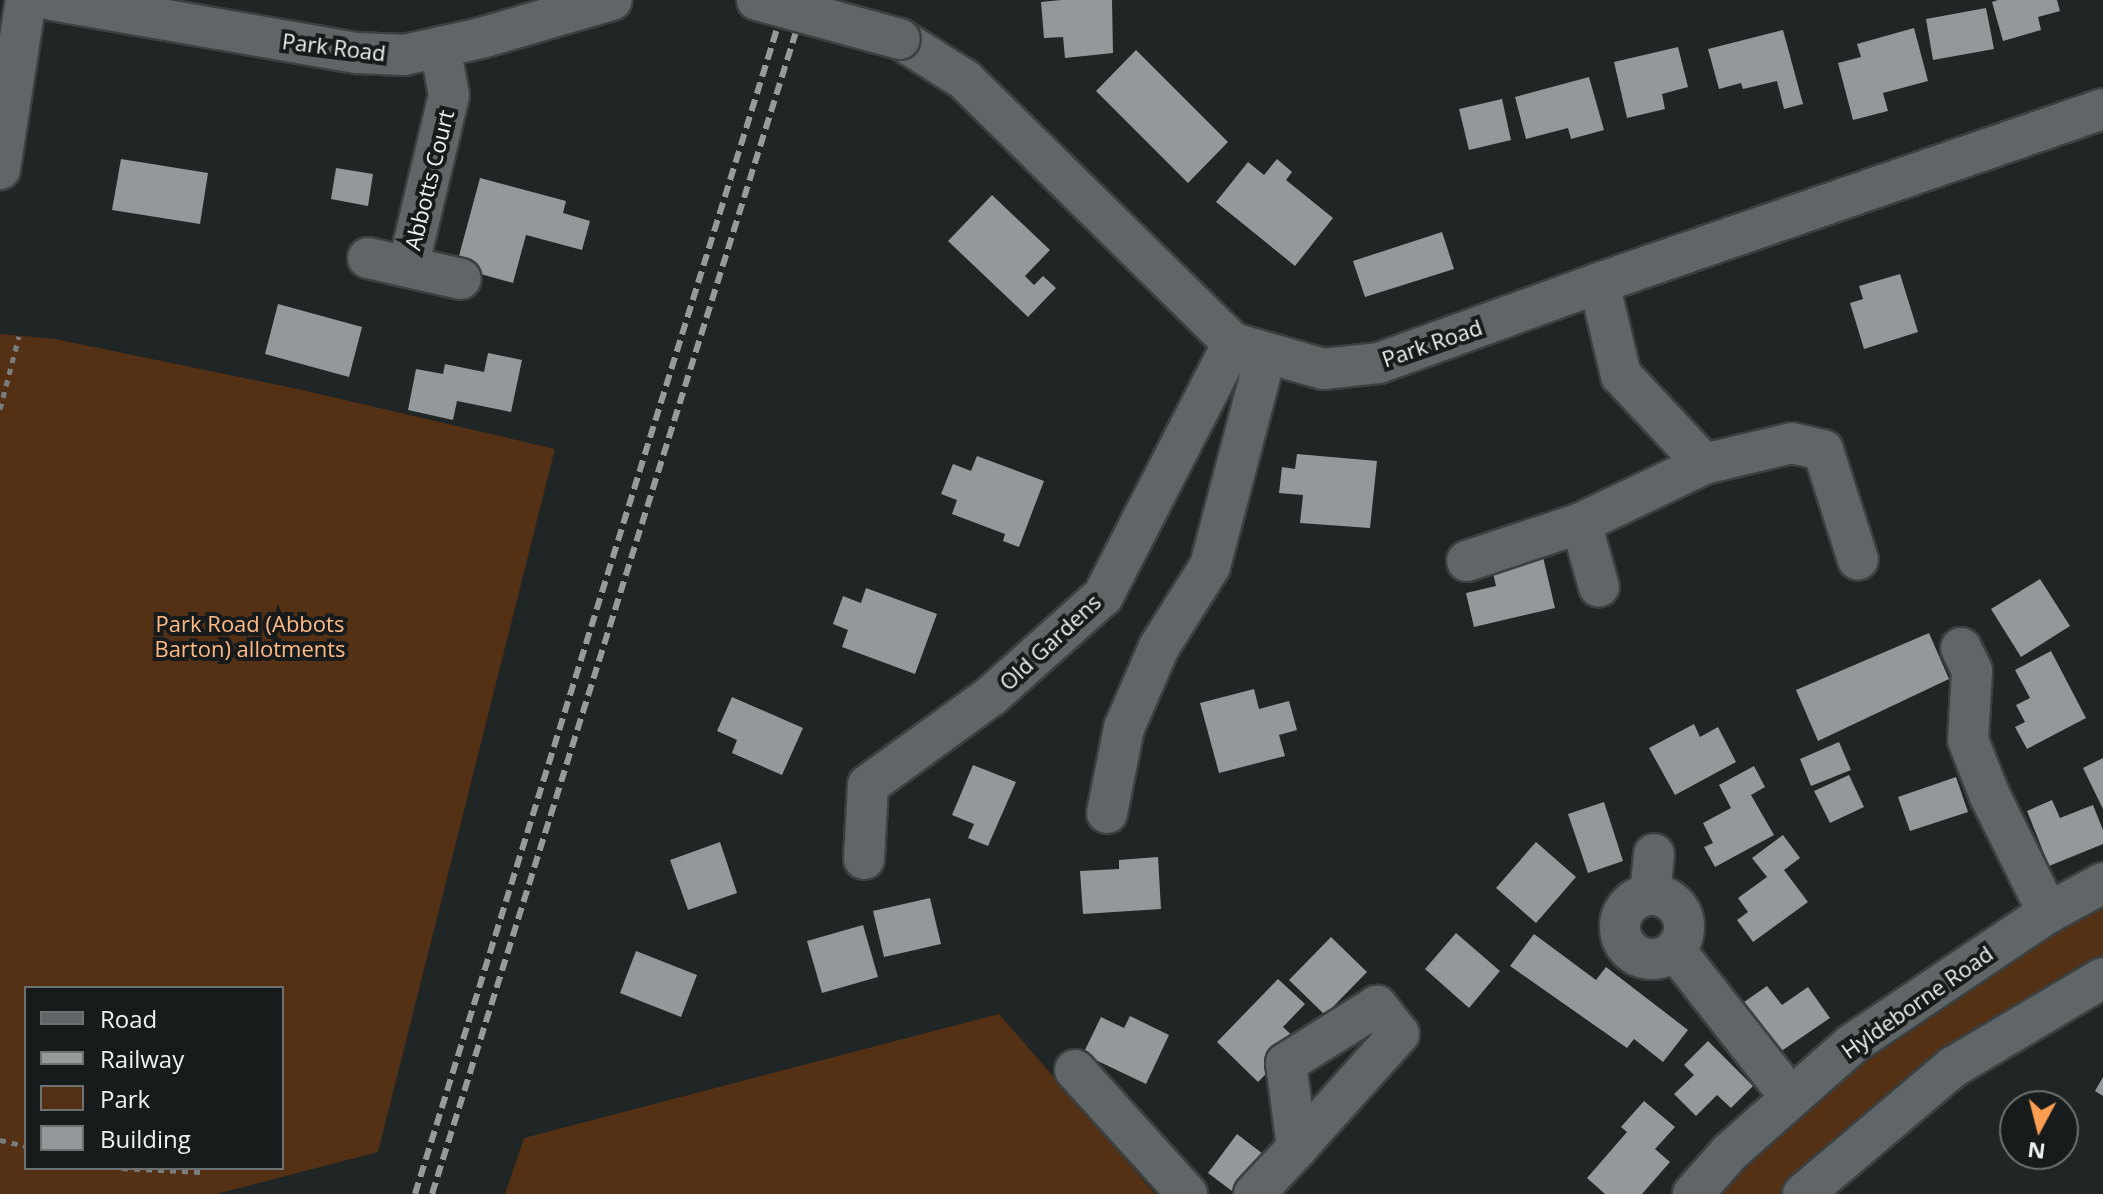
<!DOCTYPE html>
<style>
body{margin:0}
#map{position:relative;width:2103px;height:1194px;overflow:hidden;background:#202526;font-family:"Open Sans",sans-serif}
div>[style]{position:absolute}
.green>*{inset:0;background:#543014}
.building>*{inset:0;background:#93999a}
.path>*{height:5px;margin-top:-2.5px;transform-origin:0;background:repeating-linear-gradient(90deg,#797d7e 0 6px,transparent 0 12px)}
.roads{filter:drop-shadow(2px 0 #3c4041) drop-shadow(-2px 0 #3c4041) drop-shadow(0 2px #3c4041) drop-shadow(0 -2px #3c4041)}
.minor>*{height:40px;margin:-20px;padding:0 20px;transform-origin:20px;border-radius:20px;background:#606667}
.minor>.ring{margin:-20px;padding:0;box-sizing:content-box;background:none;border:40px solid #606667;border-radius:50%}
.rail>*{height:6px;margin-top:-3px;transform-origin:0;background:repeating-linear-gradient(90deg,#979b9c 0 12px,transparent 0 18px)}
.bridges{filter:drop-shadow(2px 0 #3c4041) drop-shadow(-2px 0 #3c4041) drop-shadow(0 2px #3c4041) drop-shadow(0 -2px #3c4041)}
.minor-bridge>*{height:40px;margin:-20px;padding:0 20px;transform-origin:20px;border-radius:20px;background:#606667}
span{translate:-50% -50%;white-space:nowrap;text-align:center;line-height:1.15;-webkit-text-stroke:8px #171b1c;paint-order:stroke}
.street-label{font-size:22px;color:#eef1f2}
.park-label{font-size:22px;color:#ffb985}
.legend{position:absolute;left:24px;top:986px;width:260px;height:184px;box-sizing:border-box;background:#171b1c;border:2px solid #6d7172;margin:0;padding:10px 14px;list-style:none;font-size:24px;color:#eef1f2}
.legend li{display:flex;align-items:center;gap:16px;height:40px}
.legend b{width:40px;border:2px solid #6d7172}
.north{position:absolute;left:1999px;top:1090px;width:80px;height:80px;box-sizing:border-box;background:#171b1c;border:2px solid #6d7172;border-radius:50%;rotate:187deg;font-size:22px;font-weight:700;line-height:32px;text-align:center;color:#eef1f2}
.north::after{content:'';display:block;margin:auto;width:28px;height:36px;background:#fb9e52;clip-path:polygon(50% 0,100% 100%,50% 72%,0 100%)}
</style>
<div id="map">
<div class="green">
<i style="clip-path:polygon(evenodd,0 334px,55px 339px,302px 390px,555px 449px,378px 1152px,216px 1194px,0 1194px,0 334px,282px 988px,282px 1168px,26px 1168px,26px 988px,282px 988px)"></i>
<i style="clip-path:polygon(2103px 896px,2103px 963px,1939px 1060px,1782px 1194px,1714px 1194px,1876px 1043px)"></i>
<i style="clip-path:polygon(999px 1014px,1155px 1194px,505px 1194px,524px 1138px)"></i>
</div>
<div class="building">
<i style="clip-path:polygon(1061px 0,1112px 0,1113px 53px,1065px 58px,1063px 37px,1044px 38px,1041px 2px)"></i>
<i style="clip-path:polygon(1998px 0,2057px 0,2060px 11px,2038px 17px,2041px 30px,2003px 41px,1992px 2px)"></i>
<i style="clip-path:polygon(1986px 8px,1994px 49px,1933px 60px,1926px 19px)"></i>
<i style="clip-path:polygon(1914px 28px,1928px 81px,1883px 93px,1888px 111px,1853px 120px,1838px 63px,1861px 57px,1857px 44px)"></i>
<i style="clip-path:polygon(1783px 30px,1803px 104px,1784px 109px,1777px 81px,1743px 89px,1741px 83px,1719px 89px,1708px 49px)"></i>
<i style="clip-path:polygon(1678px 47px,1688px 87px,1662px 94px,1665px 109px,1627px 118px,1614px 62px)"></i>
<i style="clip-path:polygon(1136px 50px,1228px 142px,1188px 183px,1096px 91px)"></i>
<i style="clip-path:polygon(1589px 77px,1604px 130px,1571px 139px,1568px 128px,1526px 139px,1515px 97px)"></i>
<i style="clip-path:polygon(1502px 99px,1511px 140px,1469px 150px,1459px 109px)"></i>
<i style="clip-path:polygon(121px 159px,208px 173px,200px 224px,112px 210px)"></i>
<i style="clip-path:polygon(1277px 159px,1292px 172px,1286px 180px,1333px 218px,1295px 266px,1216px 202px,1248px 162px,1264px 175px)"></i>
<i style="clip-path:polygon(336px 168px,373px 174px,368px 206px,331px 199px)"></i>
<i style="clip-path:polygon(480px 178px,566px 201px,563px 213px,590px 221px,582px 250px,526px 235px,513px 283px,456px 267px)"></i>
<i style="clip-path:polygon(992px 195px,1050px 250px,1025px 276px,1034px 285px,1043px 276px,1056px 288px,1028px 317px,948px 241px)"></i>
<i style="clip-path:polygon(1442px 232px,1454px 269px,1365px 297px,1353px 261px)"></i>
<i style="clip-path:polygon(1900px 274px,1918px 332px,1864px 349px,1850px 303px,1863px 299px,1859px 286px)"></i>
<i style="clip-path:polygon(278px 304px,362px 327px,349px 377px,265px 354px)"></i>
<i style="clip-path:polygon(488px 353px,522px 360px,511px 412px,457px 401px,453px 420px,408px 410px,416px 369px,443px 374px,445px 364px,484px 372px)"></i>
<i style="clip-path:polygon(1297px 454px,1377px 461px,1370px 528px,1300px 523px,1303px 495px,1279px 493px,1282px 467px,1295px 469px)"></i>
<i style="clip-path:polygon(977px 456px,1044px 481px,1019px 547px,1003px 541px,1005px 534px,952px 514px,957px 500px,941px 494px,953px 464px,971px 471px)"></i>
<i style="clip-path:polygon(1543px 557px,1555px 608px,1474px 627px,1466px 593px,1496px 586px,1492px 569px)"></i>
<i style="clip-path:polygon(2040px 579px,2070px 626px,2021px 657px,1991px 609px)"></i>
<i style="clip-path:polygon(866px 588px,937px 614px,915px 674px,842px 647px,848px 630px,833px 624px,843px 596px,861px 603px)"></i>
<i style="clip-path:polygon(1929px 633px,1949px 679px,1818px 741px,1796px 690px)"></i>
<i style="clip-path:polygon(2051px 651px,2086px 718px,2027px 749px,2015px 727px,2025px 722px,2016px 705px,2030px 698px,2015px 670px)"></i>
<i style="clip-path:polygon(1254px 689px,1259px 709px,1289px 701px,1297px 730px,1279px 735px,1285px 756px,1219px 773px,1200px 703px)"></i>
<i style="clip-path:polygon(732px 697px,803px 728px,782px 775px,732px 753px,737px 740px,717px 731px)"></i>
<i style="clip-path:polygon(1694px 724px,1700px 737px,1718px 727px,1736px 762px,1675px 795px,1649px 748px)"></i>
<i style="clip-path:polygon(1839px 742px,1851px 770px,1811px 786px,1800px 759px)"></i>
<i style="clip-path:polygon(2103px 758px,2103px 809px,2083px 768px)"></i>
<i style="clip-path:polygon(973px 765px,1016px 782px,988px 846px,968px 838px,974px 824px,952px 815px)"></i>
<i style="clip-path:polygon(1754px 766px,1765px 787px,1751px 795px,1774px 835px,1715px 867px,1704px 847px,1713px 843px,1703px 823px,1731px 808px,1719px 785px)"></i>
<i style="clip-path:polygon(1849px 775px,1864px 807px,1830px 823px,1814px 791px)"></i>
<i style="clip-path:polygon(1956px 777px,1968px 812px,1910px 831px,1898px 797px)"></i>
<i style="clip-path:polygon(2052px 800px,2060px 818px,2093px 805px,2103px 830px,2103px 844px,2049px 866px,2027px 811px)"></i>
<i style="clip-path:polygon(1604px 802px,1623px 861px,1588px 873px,1568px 814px)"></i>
<i style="clip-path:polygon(1783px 835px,1800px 858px,1784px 870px,1808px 902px,1753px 942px,1737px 920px,1748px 912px,1738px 898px,1767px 877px,1752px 858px)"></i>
<i style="clip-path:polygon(720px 842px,737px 893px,688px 910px,670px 860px)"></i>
<i style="clip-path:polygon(1536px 842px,1576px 877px,1536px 923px,1496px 888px)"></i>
<i style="clip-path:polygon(1158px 857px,1161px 909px,1083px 914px,1080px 871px,1119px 869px,1119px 860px)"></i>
<i style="clip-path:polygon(930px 898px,941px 944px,884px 957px,873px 911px)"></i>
<i style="clip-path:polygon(863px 925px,878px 977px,822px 993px,807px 941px)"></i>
<i style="clip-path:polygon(1456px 933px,1500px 971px,1469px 1008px,1425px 969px)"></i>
<i style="clip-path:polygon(1534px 934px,1596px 980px,1606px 967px,1688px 1030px,1663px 1062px,1634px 1039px,1627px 1048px,1510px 966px)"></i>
<i style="clip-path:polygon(1331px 937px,1367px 972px,1325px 1015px,1289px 980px)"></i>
<i style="clip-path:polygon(636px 951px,697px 975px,681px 1017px,620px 993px)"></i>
<i style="clip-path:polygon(1278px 979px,1305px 1004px,1283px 1027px,1298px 1041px,1258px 1082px,1217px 1042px)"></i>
<i style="clip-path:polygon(1767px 986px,1782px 1005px,1808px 987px,1830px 1018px,1780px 1052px,1744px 1002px)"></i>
<i style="clip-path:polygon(1130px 1016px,1169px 1035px,1146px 1084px,1083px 1054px,1101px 1017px,1124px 1028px)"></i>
<i style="clip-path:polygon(1708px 1041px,1753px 1086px,1731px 1108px,1717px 1095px,1696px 1116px,1674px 1094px,1694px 1075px,1684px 1065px)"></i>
<i style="clip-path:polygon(2103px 1077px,2103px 1096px,2095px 1091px)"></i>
<i style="clip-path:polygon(1644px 1101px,1675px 1127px,1655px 1149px,1670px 1162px,1642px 1194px,1605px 1194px,1587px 1178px,1627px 1132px,1621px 1127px)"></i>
<i style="clip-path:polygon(1237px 1134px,1267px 1157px,1236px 1194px,1208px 1173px)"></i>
</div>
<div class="path">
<i style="left:0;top:409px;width:75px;rotate:-75.4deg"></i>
<i style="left:0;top:1140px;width:27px;rotate:13deg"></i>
<i style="left:122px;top:1168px;width:79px;rotate:2.9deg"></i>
</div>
<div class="roads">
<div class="minor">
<i style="left:52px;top:0;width:310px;rotate:9.9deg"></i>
<i style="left:357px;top:53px;width:47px;rotate:2.4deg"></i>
<i style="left:404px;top:55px;width:79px;rotate:-12.4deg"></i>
<i style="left:481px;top:38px;width:136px;rotate:-16.2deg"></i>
<i style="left:900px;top:39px;width:77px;rotate:32.2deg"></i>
<i style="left:965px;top:80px;width:375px;rotate:44.5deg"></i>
<i style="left:1233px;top:343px;width:94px;rotate:16.1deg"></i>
<i style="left:1323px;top:369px;width:56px;rotate:-6.1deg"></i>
<i style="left:1379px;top:363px;width:234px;rotate:-20deg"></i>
<i style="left:1599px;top:283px;width:533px;rotate:-19.05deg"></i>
<i style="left:0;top:169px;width:171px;rotate:-81.3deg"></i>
<i style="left:368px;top:258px;width:95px;rotate:12.7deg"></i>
<i style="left:408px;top:267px;width:177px;rotate:-76.6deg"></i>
<i style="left:449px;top:95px;width:49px;rotate:-100.6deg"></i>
<i style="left:1599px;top:283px;width:95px;rotate:76.6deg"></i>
<i style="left:1621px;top:375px;width:122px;rotate:47deg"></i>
<i style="left:1581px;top:523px;width:66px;rotate:74.3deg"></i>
<i style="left:1467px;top:561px;width:120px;rotate:-18.4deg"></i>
<i style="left:1581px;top:523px;width:136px;rotate:-25.6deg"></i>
<i style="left:1704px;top:464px;width:90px;rotate:-13.4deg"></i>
<i style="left:1792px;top:443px;width:32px;rotate:13deg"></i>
<i style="left:1823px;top:450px;width:115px;rotate:72.3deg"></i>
<i style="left:1961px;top:648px;width:25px;rotate:64deg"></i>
<i style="left:1972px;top:671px;width:69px;rotate:93.3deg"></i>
<i style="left:1968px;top:740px;width:60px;rotate:68.6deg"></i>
<i style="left:1990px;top:796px;width:131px;rotate:63.6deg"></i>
<i style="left:1107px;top:813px;width:87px;rotate:-78.7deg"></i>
<i style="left:1124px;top:728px;width:88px;rotate:-66.6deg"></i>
<i style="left:1159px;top:647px;width:96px;rotate:-57.8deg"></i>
<i style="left:1210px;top:566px;width:219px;rotate:-75.2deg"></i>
<i style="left:864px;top:859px;width:74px;rotate:-86.9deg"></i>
<i style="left:868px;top:785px;width:152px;rotate:-35.9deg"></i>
<i style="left:991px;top:696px;width:150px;rotate:-41.8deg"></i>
<i style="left:1103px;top:596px;width:284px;rotate:-62.8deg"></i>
<i class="ring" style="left:1620px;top:895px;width:24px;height:24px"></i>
<i style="left:1650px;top:895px;width:41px;rotate:-84.4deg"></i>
<i style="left:1675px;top:950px;width:188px;rotate:51.9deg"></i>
<i style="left:1075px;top:1070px;width:167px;rotate:47.9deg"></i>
<i style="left:1254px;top:1194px;width:63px;rotate:-46.9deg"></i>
<i style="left:1297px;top:1148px;width:153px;rotate:-48.2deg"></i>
<i style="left:1399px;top:1034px;width:36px;rotate:-128deg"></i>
<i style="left:1377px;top:1006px;width:107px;rotate:147.9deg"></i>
<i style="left:1286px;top:1063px;width:86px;rotate:82.6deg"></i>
<i style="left:1693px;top:1194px;width:55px;rotate:-48.7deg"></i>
<i style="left:1729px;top:1153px;width:164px;rotate:-41.5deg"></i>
<i style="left:1852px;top:1044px;width:236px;rotate:-33.8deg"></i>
<i style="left:2048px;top:913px;width:63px;rotate:-28.6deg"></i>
<i style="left:1803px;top:1194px;width:197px;rotate:-40.3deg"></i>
<i style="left:1953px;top:1067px;width:174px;rotate:-30.7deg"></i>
</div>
</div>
<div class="rail">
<i style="left:415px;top:1194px;width:1250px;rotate:-72.74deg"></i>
<i style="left:432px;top:1194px;width:1251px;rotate:-72.61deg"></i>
</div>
<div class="bridges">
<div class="minor-bridge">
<i style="left:757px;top:0;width:148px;rotate:15.3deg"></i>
</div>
</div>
<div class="street-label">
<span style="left:334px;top:47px;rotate:7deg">Park Road</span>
<span style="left:429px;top:180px;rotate:-76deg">Abbotts Court</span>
<span style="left:1432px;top:343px;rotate:-19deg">Park Road</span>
<span style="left:1050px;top:642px;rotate:-43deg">Old Gardens</span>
<span style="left:1917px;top:1002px;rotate:-35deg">Hyldeborne Road</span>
</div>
<div class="park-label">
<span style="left:250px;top:636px">Park Road (Abbots<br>Barton) allotments</span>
</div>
<ul class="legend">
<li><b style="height:10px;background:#606667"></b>Road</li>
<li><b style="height:10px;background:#979b9c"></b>Railway</li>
<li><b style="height:22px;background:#543014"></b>Park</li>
<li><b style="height:22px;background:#93999a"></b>Building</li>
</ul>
<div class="north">N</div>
</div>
